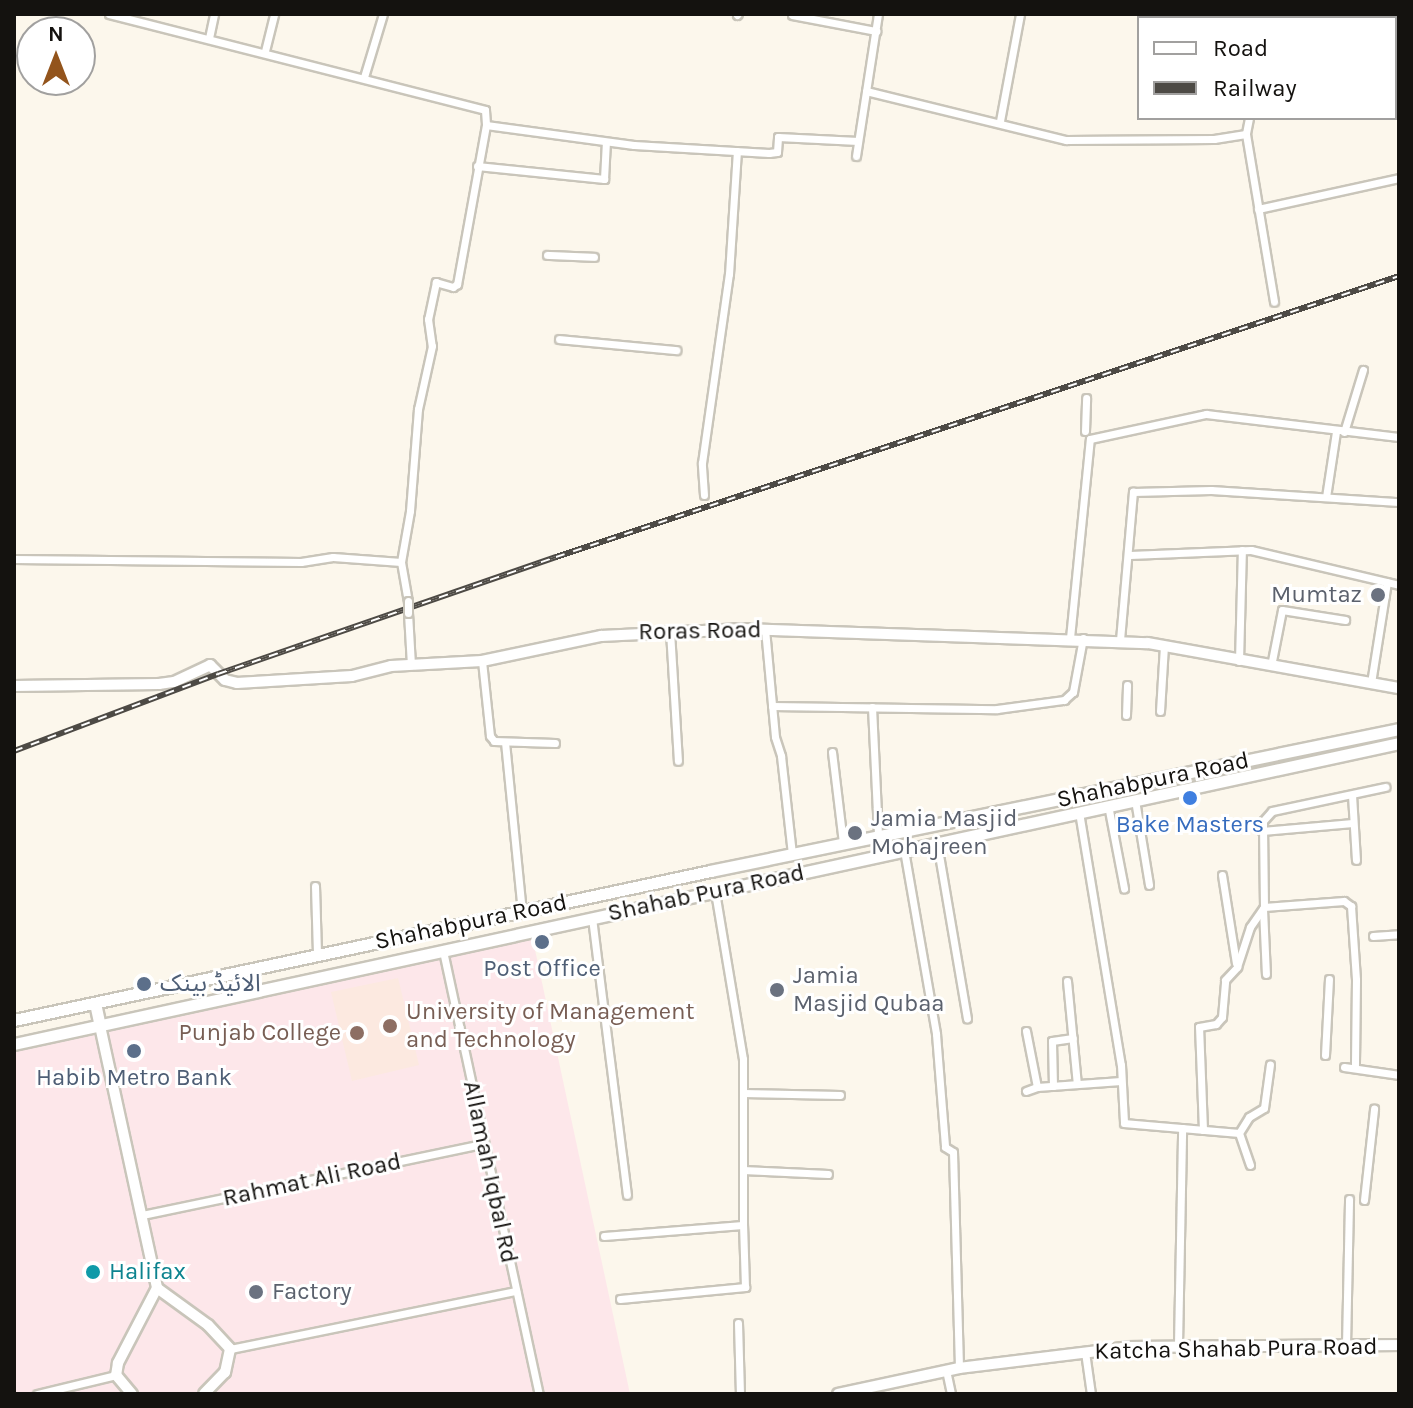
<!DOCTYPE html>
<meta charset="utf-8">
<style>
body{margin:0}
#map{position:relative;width:1413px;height:1408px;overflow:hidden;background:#fcf7ec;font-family:Karla,"Noto Sans Arabic",sans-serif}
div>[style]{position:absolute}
.industrial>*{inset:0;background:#fde7ea}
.education>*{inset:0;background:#fce9e0}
.green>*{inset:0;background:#dcebb3}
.roads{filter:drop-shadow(2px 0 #c9c5ba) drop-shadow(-2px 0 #c9c5ba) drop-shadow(0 2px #c9c5ba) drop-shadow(0 -2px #c9c5ba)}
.street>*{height:7px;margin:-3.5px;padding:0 3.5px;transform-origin:3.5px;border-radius:3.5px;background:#fff}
.secondary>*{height:10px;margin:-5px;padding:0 5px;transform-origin:5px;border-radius:5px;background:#fff}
.primary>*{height:11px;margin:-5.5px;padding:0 5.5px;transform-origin:5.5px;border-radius:5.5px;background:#fff}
.rail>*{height:6px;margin-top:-3px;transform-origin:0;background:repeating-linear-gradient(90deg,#fff 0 9px,#4d4a45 0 18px);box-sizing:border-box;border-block:2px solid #4d4a45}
.bridges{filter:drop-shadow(2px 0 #c9c5ba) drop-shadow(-2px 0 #c9c5ba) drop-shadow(0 2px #c9c5ba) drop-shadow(0 -2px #c9c5ba)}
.street-bridge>*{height:7px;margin:-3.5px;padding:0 3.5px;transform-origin:3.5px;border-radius:3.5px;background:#fff}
.dots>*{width:22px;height:22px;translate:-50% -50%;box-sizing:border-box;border:4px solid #fff;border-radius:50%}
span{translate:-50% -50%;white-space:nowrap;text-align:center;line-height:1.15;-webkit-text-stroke:6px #fff;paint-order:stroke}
.worship-label{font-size:24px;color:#5b616d}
.right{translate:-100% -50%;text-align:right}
.left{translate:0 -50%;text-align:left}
.street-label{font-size:24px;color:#14120f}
.shop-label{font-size:24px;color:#366cbe}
.service-label{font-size:24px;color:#4e5e75}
.education-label{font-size:24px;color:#785e54}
.culture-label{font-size:24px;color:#0d838f}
.frame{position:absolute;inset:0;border:16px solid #14120f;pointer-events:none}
.legend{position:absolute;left:1137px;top:16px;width:260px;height:104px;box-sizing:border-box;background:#fff;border:2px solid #a1a09f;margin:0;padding:10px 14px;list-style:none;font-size:24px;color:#14120f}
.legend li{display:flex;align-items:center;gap:16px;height:40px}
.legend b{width:40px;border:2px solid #a1a09f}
.north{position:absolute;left:16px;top:16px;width:80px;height:80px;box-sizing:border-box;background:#fff;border:2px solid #a1a09f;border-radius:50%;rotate:0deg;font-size:22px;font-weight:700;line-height:32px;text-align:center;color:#14120f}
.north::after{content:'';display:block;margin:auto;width:28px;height:36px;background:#93541c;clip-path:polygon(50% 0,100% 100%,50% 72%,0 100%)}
</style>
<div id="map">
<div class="industrial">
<i style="clip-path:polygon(531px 931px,630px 1394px,14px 1394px,14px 1044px)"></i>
</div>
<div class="education">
<i style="clip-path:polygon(398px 978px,419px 1065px,352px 1081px,331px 992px)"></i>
</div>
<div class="green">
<i style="clip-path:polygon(1284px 14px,1399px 14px,1399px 63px,1395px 62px,1395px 18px,1283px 18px)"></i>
</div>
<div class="roads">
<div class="street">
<i style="left:109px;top:14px;width:388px;rotate:14.3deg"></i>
<i style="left:485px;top:110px;width:15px;rotate:86deg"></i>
<i style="left:486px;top:125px;width:162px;rotate:100.3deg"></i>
<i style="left:457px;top:284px;width:5px;rotate:143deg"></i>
<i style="left:453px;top:287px;width:18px;rotate:-164deg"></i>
<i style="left:436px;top:282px;width:38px;rotate:102deg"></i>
<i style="left:428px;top:319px;width:27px;rotate:82deg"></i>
<i style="left:432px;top:346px;width:65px;rotate:102.5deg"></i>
<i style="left:418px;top:409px;width:102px;rotate:94.5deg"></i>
<i style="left:410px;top:511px;width:52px;rotate:100deg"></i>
<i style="left:401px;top:562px;width:40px;rotate:80deg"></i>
<i style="left:737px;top:15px;width:1px;rotate:-45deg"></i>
<i style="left:792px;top:15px;width:86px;rotate:10.8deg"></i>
<i style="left:1267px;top:18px;width:4px;rotate:-63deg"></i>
<i style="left:209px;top:38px;width:25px;rotate:-78deg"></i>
<i style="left:265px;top:51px;width:38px;rotate:-76deg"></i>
<i style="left:364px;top:77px;width:66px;rotate:-73.2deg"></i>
<i style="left:866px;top:91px;width:206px;rotate:13.8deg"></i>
<i style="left:1066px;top:140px;width:148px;rotate:-0.4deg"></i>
<i style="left:1214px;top:139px;width:32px;rotate:-9deg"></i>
<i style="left:1249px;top:118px;width:16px;rotate:101deg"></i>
<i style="left:1246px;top:134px;width:170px;rotate:80.5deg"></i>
<i style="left:1000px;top:121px;width:109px;rotate:-79.4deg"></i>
<i style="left:486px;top:125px;width:149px;rotate:7.7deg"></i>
<i style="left:634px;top:145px;width:135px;rotate:3.4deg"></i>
<i style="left:769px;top:153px;width:8px;rotate:-7deg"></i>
<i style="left:777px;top:152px;width:15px;rotate:-86deg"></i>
<i style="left:778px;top:137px;width:80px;rotate:2.9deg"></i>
<i style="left:856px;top:156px;width:144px;rotate:-81.2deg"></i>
<i style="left:477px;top:166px;width:128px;rotate:5.8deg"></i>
<i style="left:604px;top:179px;width:37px;rotate:-87deg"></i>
<i style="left:1258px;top:209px;width:144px;rotate:-12.4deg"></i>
<i style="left:547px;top:255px;width:47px;rotate:2.4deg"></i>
<i style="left:559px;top:339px;width:118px;rotate:5.4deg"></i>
<i style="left:1085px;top:431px;width:33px;rotate:-88deg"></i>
<i style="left:1344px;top:432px;width:65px;rotate:-73deg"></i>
<i style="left:704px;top:495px;width:32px;rotate:-94deg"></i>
<i style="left:702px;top:463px;width:191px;rotate:-81.9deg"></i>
<i style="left:729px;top:274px;width:123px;rotate:-86.3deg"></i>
<i style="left:1326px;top:497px;width:66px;rotate:-81.3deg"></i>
<i style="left:1130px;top:555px;width:121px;rotate:-2.4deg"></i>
<i style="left:1251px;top:550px;width:152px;rotate:13.3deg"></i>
<i style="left:14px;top:559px;width:287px;rotate:0.6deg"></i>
<i style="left:301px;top:562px;width:32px;rotate:-9deg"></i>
<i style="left:333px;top:557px;width:68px;rotate:4.2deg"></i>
<i style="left:408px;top:613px;width:52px;rotate:86.7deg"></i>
<i style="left:765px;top:629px;width:108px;rotate:84.7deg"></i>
<i style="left:775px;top:737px;width:20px;rotate:72deg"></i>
<i style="left:781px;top:756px;width:99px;rotate:83.6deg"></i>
<i style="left:670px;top:631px;width:130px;rotate:86.5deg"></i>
<i style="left:1070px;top:638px;width:200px;rotate:-84.3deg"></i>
<i style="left:1090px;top:439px;width:119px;rotate:-12.2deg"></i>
<i style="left:1206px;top:414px;width:194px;rotate:6.8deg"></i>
<i style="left:1120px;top:640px;width:149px;rotate:-85deg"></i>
<i style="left:1133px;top:492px;width:78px;rotate:-1.5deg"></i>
<i style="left:1211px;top:490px;width:188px;rotate:3.7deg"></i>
<i style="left:482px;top:661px;width:75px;rotate:83.9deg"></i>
<i style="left:490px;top:736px;width:6px;rotate:51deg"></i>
<i style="left:494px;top:741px;width:61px;rotate:1.9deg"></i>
<i style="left:1239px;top:661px;width:111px;rotate:-88.5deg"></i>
<i style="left:1271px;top:666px;width:57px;rotate:-78.9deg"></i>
<i style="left:1282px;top:610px;width:64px;rotate:9deg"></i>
<i style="left:1371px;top:683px;width:102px;rotate:-81deg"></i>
<i style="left:772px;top:706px;width:225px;rotate:0.8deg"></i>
<i style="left:997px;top:709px;width:68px;rotate:-7.7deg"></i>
<i style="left:1064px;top:700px;width:12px;rotate:-42deg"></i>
<i style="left:1073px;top:692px;width:55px;rotate:-79.5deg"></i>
<i style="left:872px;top:707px;width:129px;rotate:87.3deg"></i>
<i style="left:1160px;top:711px;width:65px;rotate:-86.5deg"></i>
<i style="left:1126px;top:715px;width:30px;rotate:-88deg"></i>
<i style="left:505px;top:742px;width:170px;rotate:84.3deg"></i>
<i style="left:832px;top:752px;width:92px;rotate:83.1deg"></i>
<i style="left:1352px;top:795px;width:65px;rotate:86.5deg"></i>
<i style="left:1135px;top:800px;width:86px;rotate:80.6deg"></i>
<i style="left:1108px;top:805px;width:85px;rotate:79.1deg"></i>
<i style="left:1079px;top:812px;width:256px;rotate:80.6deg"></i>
<i style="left:1121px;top:1065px;width:58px;rotate:87deg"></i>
<i style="left:1124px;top:1123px;width:115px;rotate:5deg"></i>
<i style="left:1262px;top:831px;width:91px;rotate:-5deg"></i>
<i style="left:937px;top:843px;width:178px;rotate:80.3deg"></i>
<i style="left:904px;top:850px;width:187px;rotate:80.1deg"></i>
<i style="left:936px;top:1034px;width:113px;rotate:85.4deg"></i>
<i style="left:945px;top:1147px;width:9px;rotate:32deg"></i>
<i style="left:953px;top:1152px;width:216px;rotate:88.4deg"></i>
<i style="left:1222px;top:875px;width:89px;rotate:81deg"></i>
<i style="left:315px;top:886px;width:69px;rotate:88.3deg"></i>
<i style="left:1264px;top:907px;width:80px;rotate:-4.3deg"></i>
<i style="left:1344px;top:901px;width:9px;rotate:36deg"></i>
<i style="left:1351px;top:906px;width:74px;rotate:86.1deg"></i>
<i style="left:1356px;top:980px;width:88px;rotate:90.7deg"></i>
<i style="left:1263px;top:909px;width:65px;rotate:87.4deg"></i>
<i style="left:592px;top:918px;width:279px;rotate:82.8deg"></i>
<i style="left:1373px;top:936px;width:26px;rotate:-4deg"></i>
<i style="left:443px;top:951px;width:453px;rotate:77.8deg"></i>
<i style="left:1067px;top:981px;width:103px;rotate:84.5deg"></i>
<i style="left:1026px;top:1031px;width:57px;rotate:78.9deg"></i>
<i style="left:1325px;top:1055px;width:76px;rotate:-87deg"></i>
<i style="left:1344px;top:1067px;width:56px;rotate:8.3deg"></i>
<i style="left:1053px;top:1086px;width:45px;rotate:-91.3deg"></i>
<i style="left:1052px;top:1041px;width:21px;rotate:-8deg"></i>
<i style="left:1026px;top:1091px;width:12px;rotate:-20deg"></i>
<i style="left:1037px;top:1087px;width:84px;rotate:-4.1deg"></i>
<i style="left:743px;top:1093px;width:97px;rotate:1.2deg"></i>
<i style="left:1203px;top:1130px;width:103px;rotate:-92.2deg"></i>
<i style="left:1199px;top:1027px;width:17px;rotate:-10deg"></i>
<i style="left:1216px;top:1024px;width:9px;rotate:-49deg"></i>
<i style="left:1222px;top:1017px;width:37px;rotate:-85deg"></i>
<i style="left:1225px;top:980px;width:18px;rotate:-47deg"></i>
<i style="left:1237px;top:967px;width:42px;rotate:-72deg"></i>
<i style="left:1250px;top:927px;width:24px;rotate:-55deg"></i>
<i style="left:1264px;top:907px;width:86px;rotate:-90.7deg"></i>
<i style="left:1263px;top:821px;width:13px;rotate:-48deg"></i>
<i style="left:1272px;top:811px;width:116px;rotate:-12deg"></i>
<i style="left:1250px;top:1165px;width:34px;rotate:-109deg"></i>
<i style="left:1239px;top:1133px;width:19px;rotate:-58deg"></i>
<i style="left:1249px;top:1117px;width:17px;rotate:-31deg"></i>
<i style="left:1264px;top:1108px;width:44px;rotate:-82.2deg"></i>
<i style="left:743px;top:1170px;width:85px;rotate:2.7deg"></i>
<i style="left:1364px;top:1200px;width:92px;rotate:-83.7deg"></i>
<i style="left:142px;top:1215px;width:348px;rotate:-11.8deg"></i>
<i style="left:604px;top:1236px;width:139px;rotate:-4.5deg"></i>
<i style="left:743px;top:1225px;width:166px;rotate:-90deg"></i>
<i style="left:743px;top:1059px;width:169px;rotate:-99.5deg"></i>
<i style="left:620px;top:1299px;width:126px;rotate:-5.5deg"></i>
<i style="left:745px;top:1287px;width:62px;rotate:-91.8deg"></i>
<i style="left:738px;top:1323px;width:71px;rotate:88.4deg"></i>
<i style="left:1178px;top:1345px;width:217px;rotate:-88.9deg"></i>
<i style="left:1346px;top:1345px;width:146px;rotate:-88.8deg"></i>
<i style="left:230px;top:1349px;width:292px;rotate:-11.5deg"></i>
<i style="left:1085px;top:1352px;width:42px;rotate:81.9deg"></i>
<i style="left:946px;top:1370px;width:25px;rotate:78deg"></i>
<i style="left:37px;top:1394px;width:81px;rotate:-13.5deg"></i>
</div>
<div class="secondary">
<i style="left:14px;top:686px;width:145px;rotate:-0.8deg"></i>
<i style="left:159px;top:684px;width:15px;rotate:-8deg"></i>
<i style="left:174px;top:682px;width:40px;rotate:-25deg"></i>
<i style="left:210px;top:665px;width:21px;rotate:45deg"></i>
<i style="left:225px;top:680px;width:12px;rotate:14deg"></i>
<i style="left:237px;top:683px;width:115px;rotate:-3.5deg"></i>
<i style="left:352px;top:676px;width:40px;rotate:-14.4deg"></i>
<i style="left:391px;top:666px;width:91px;rotate:-3.1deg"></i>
<i style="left:482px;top:661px;width:122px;rotate:-11.9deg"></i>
<i style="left:601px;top:636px;width:142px;rotate:-2.8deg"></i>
<i style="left:743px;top:629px;width:405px;rotate:2deg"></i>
<i style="left:1148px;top:643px;width:255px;rotate:10.2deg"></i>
<i style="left:100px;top:1026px;width:268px;rotate:77.7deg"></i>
<i style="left:157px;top:1288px;width:85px;rotate:117.5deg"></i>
<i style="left:118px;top:1363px;width:12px;rotate:99deg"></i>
<i style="left:116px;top:1375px;width:25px;rotate:50deg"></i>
<i style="left:157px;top:1288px;width:63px;rotate:36deg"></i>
<i style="left:208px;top:1325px;width:33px;rotate:47deg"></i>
<i style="left:230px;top:1349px;width:24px;rotate:102deg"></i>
<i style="left:225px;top:1372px;width:30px;rotate:134deg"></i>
<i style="left:838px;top:1394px;width:124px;rotate:-12.1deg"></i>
<i style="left:959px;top:1368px;width:173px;rotate:-7deg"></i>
<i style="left:1131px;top:1347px;width:268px;rotate:-0.4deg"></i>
</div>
<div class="primary">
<i style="left:95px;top:1003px;width:24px;rotate:78deg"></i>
<i style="left:14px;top:1020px;width:712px;rotate:-12.08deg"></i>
<i style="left:710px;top:871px;width:703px;rotate:-11.65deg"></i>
<i style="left:14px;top:1044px;width:1417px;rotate:-12.26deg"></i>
</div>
</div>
<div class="rail">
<i style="left:14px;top:751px;width:218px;rotate:-20.7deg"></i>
<i style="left:218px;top:674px;width:358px;rotate:-19.1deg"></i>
<i style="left:556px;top:557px;width:889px;rotate:-18.43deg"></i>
</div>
<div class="bridges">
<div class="street-bridge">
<i style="left:408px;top:601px;width:12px;rotate:90deg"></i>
</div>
</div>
<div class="dots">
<i style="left:1378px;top:595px;background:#6b7280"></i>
<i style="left:1190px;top:798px;background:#3f7fe0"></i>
<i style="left:855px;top:833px;background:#6b7280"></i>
<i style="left:542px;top:942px;background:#5c6f8a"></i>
<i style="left:144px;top:984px;background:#5c6f8a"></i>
<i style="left:777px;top:990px;background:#6b7280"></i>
<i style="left:390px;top:1026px;background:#8d6e63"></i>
<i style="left:357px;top:1033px;background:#8d6e63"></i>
<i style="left:134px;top:1051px;background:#5c6f8a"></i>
<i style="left:93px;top:1272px;background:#0f9aa8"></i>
<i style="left:256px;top:1292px;background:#6b7280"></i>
</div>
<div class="worship-label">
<span class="right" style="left:1362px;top:595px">Mumtaz</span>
<span class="left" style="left:871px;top:833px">Jamia Masjid<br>Mohajreen</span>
<span class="left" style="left:793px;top:990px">Jamia<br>Masjid Qubaa</span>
<span class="left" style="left:272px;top:1292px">Factory</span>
</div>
<div class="street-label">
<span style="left:700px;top:631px;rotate:-1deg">Roras Road</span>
<span style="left:1153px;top:780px;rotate:-12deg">Shahabpura Road</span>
<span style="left:706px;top:893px;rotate:-12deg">Shahab Pura Road</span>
<span style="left:471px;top:922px;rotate:-12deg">Shahabpura Road</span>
<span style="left:490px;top:1172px;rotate:78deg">Allamah Iqbal Rd</span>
<span style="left:312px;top:1180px;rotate:-12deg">Rahmat Ali Road</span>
<span style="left:1236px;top:1349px;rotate:-1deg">Katcha Shahab Pura Road</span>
</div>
<div class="shop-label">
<span style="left:1190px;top:825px">Bake Masters</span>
</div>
<div class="service-label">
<span style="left:542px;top:969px">Post Office</span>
<span class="left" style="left:160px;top:984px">الائیڈ بینک</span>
<span style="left:134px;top:1078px">Habib Metro Bank</span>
</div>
<div class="education-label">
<span class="left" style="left:406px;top:1026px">University of Management<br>and Technology</span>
<span class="right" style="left:341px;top:1033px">Punjab College</span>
</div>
<div class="culture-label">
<span class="left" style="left:109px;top:1272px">Halifax</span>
</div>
<div class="frame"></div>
<ul class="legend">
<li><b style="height:10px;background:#fff"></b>Road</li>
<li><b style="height:10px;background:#4d4a45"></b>Railway</li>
</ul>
<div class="north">N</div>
</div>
